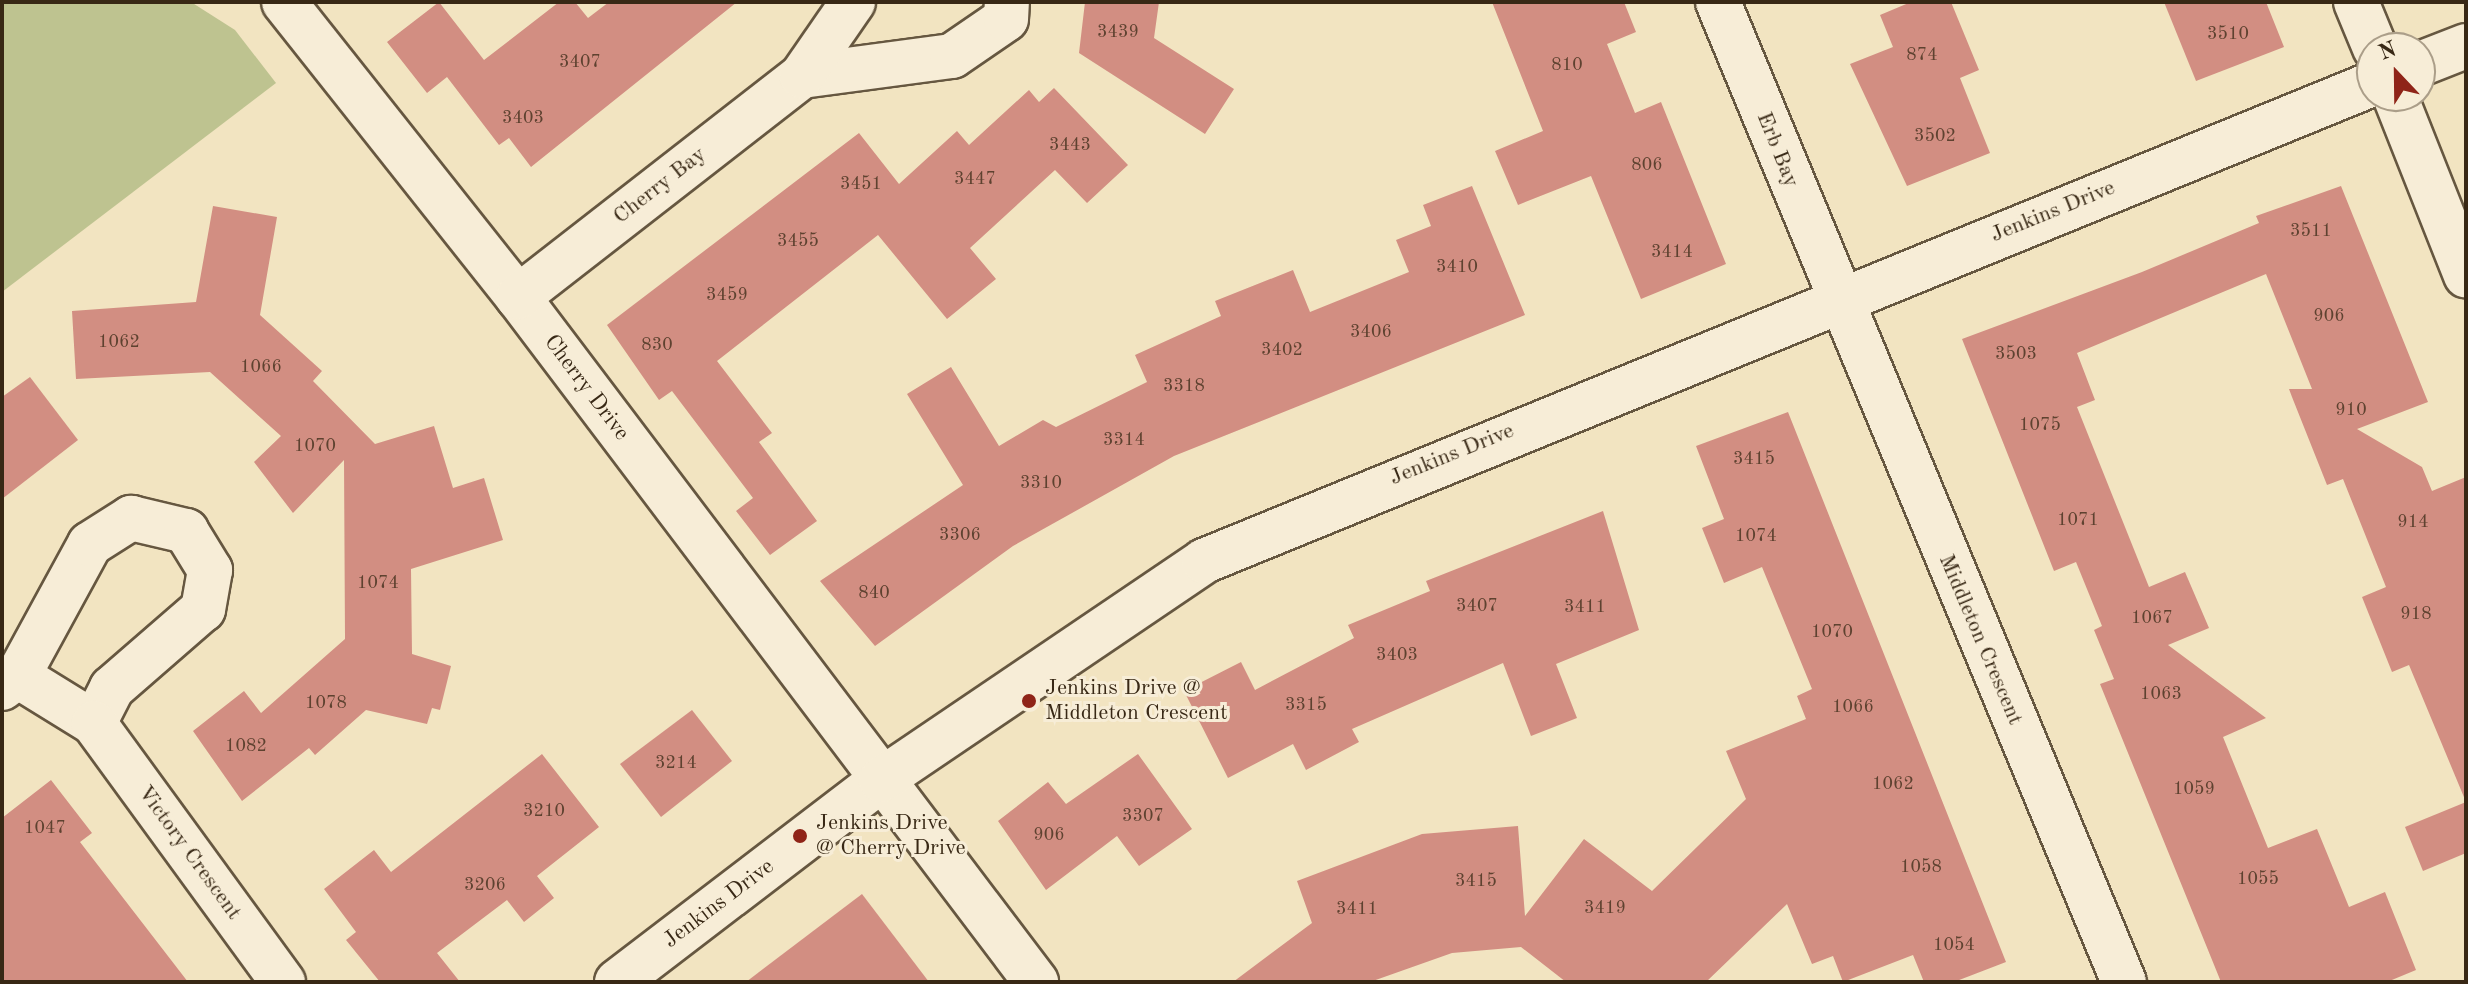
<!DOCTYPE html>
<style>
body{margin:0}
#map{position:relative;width:2468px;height:984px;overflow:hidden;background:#f2e4c1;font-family:"Old Standard TT",serif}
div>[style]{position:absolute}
.green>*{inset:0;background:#bec390}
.building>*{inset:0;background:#d28e82}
.roads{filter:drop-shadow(2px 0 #665740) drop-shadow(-2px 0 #665740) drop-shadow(0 2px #665740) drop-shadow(0 -2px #665740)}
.minor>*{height:44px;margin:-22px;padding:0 22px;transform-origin:22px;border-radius:22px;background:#f7edd7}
.dots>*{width:22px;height:22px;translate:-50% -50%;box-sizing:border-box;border:4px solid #f7edd7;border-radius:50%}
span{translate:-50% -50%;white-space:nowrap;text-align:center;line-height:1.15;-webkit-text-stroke:6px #f7edd7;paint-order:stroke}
.number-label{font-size:18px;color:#5e4230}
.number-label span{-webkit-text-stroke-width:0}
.street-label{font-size:22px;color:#382815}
.poi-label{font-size:22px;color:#382815}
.left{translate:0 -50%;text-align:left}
.frame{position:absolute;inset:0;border:4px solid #382815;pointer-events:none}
.north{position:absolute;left:2356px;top:32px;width:80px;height:80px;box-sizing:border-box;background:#f7edd7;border:2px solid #ab9e89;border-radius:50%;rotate:338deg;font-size:22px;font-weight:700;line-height:32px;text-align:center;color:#382815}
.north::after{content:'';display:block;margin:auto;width:28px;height:36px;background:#8f2418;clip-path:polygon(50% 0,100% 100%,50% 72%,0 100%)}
</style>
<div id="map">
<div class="green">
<i style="clip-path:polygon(2px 2px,191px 2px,235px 30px,276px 83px,2px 292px)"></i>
</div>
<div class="building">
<i style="clip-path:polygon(439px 2px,484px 60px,559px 2px,575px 2px,588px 18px,609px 2px,737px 2px,531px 167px,509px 138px,499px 145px,447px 77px,427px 93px,387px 42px)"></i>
<i style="clip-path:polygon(1085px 2px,1159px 2px,1154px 38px,1234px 89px,1205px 134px,1079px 53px)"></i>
<i style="clip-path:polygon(1492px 2px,1624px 2px,1636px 32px,1607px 44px,1635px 113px,1661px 102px,1726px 264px,1641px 299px,1591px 176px,1518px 205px,1495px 151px,1543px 131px)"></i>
<i style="clip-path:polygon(1911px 2px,1951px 2px,1979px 70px,1960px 78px,1990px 153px,1907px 186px,1850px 64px,1893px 47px,1880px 15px)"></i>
<i style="clip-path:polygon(2164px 2px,2266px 2px,2284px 47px,2196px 81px)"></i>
<i style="clip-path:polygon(1054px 88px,1128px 165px,1087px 203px,1055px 170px,970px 248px,996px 279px,947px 319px,878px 235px,717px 361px,772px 433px,759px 442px,817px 521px,770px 555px,736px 511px,753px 498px,672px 391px,659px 400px,607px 325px,859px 133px,899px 184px,957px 131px,969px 145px,1029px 90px,1039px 102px)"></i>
<i style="clip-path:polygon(1472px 186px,1525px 315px,1174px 456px,1013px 546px,875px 646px,820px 581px,963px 485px,907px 394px,951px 367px,999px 446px,1043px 420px,1056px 427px,1147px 382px,1135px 355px,1221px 316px,1215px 301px,1293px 270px,1310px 312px,1409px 272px,1396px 240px,1431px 226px,1423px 205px)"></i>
<i style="clip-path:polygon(2341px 186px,2428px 402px,2357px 429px,2422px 467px,2432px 491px,2466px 477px,2466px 802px,2409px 665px,2392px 672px,2362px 597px,2386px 587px,2343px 479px,2327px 485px,2292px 397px,2289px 389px,2312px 389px,2266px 274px,2077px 353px,2095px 400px,2077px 407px,2149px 587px,2185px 572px,2209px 628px,2168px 645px,2266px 718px,2223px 737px,2268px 848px,2317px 829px,2349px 907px,2385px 892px,2416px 970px,2387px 982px,2221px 982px,2100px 684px,2114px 679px,2094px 630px,2102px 626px,2076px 562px,2054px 571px,1962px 339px,2142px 272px,2259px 223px,2256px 216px)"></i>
<i style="clip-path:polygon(213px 206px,277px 217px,260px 315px,322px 371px,313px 381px,375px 444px,434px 426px,453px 488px,484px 478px,503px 540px,411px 569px,412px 654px,451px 666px,440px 710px,432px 708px,427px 724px,366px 710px,315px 755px,309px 748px,242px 801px,193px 731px,244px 691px,261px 713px,345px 639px,344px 460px,293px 513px,254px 462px,281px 436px,210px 372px,76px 379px,72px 311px,196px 302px)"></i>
<i style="clip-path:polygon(30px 377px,78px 440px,2px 499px,2px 397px)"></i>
<i style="clip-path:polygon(1788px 412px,2006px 962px,1954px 982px,1924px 982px,1913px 955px,1843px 982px,1833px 956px,1812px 964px,1787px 904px,1706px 982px,1566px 982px,1521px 947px,1452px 953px,1370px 982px,1233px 982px,1312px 923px,1297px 881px,1422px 834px,1518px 826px,1525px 916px,1584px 839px,1652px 891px,1746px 799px,1726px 751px,1806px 719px,1797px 696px,1812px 689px,1762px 567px,1724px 583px,1702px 528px,1724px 519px,1696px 446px)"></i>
<i style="clip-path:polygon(1603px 511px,1639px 630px,1556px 664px,1577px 718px,1531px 736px,1503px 663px,1352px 729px,1359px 742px,1306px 770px,1293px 744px,1228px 778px,1184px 691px,1241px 662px,1255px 690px,1354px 638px,1348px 625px,1430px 591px,1426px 581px)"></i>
<i style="clip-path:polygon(692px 710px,732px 761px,661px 817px,620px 764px)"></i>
<i style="clip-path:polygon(542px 754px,599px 827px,537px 876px,554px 898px,524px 922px,507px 900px,437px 953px,460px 982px,380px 982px,346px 940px,356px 932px,324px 889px,374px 850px,391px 872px)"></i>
<i style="clip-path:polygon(1138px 754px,1192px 829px,1139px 866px,1117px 836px,1046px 890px,998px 821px,1048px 782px,1066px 804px)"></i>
<i style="clip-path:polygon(51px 780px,92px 833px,80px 842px,188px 982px,2px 982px,2px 818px)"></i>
<i style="clip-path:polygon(2466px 802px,2466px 853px,2423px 871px,2405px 827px)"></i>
<i style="clip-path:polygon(862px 894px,929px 982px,746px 982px)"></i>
</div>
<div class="roads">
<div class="minor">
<i style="left:284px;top:2px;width:377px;rotate:51.6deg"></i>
<i style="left:518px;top:297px;width:859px;rotate:52.9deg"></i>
<i style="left:1718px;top:2px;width:1061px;rotate:67.5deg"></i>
<i style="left:2356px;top:2px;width:50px;rotate:67.6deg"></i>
<i style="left:2420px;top:64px;width:49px;rotate:-21.4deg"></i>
<i style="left:802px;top:76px;width:151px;rotate:-7.6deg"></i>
<i style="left:952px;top:56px;width:65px;rotate:-34.4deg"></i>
<i style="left:1006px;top:19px;width:17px;rotate:-87deg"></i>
<i style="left:2395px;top:96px;width:193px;rotate:68.4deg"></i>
<i style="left:518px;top:297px;width:360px;rotate:-37.9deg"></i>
<i style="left:802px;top:76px;width:90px;rotate:-55.4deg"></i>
<i style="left:18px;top:676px;width:150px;rotate:-61.4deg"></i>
<i style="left:90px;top:544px;width:49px;rotate:-32.4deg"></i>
<i style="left:131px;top:518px;width:57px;rotate:13.3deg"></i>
<i style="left:186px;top:531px;width:46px;rotate:58.4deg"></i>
<i style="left:210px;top:570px;width:40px;rotate:100deg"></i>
<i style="left:203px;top:609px;width:121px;rotate:139deg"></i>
<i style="left:112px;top:688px;width:39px;rotate:117deg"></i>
<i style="left:2px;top:688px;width:20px;rotate:-37deg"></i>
<i style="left:18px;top:676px;width:89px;rotate:31.7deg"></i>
<i style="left:94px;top:723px;width:321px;rotate:53.9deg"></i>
<i style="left:617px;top:982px;width:332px;rotate:-37.4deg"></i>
<i style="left:881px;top:780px;width:390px;rotate:-34.1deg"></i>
<i style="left:1204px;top:561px;width:1262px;rotate:-22.21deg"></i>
</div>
</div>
<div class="dots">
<i style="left:1029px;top:701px;background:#8f2418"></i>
<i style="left:800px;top:836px;background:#8f2418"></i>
</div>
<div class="number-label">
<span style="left:1118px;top:32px">3439</span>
<span style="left:2228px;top:34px">3510</span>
<span style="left:1922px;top:55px">874</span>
<span style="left:580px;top:62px">3407</span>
<span style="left:1567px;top:65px">810</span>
<span style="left:523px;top:118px">3403</span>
<span style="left:1935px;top:136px">3502</span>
<span style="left:1070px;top:145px">3443</span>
<span style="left:1647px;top:165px">806</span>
<span style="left:975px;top:179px">3447</span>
<span style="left:861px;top:184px">3451</span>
<span style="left:2311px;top:231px">3511</span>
<span style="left:798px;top:241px">3455</span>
<span style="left:1672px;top:252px">3414</span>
<span style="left:1457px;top:267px">3410</span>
<span style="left:727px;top:295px">3459</span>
<span style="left:2329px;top:316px">906</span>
<span style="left:1371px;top:332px">3406</span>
<span style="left:119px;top:342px">1062</span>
<span style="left:657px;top:345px">830</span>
<span style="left:1282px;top:350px">3402</span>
<span style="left:2016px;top:354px">3503</span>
<span style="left:261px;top:367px">1066</span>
<span style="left:1184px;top:386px">3318</span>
<span style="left:2351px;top:410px">910</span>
<span style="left:2040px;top:425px">1075</span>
<span style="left:1124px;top:440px">3314</span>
<span style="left:315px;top:446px">1070</span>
<span style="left:1754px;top:459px">3415</span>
<span style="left:1041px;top:483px">3310</span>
<span style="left:2078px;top:520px">1071</span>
<span style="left:2413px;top:522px">914</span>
<span style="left:960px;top:535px">3306</span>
<span style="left:1756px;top:536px">1074</span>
<span style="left:378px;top:583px">1074</span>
<span style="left:874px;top:593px">840</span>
<span style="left:1477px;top:606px">3407</span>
<span style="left:1585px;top:607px">3411</span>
<span style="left:2416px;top:614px">918</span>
<span style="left:2152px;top:618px">1067</span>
<span style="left:1832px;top:632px">1070</span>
<span style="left:1397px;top:655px">3403</span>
<span style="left:2161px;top:694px">1063</span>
<span style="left:326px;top:703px">1078</span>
<span style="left:1306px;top:705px">3315</span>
<span style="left:1853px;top:707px">1066</span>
<span style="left:246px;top:746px">1082</span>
<span style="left:676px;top:763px">3214</span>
<span style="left:1893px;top:784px">1062</span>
<span style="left:2194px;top:789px">1059</span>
<span style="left:544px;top:811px">3210</span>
<span style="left:1143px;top:816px">3307</span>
<span style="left:45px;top:828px">1047</span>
<span style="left:1049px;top:835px">906</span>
<span style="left:1921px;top:867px">1058</span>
<span style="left:2258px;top:879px">1055</span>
<span style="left:1476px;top:881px">3415</span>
<span style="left:485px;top:885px">3206</span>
<span style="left:1605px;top:908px">3419</span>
<span style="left:1357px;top:909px">3411</span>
<span style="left:1954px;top:945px">1054</span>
</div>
<div class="street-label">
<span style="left:1777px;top:150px;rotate:68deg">Erb Bay</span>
<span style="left:660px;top:186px;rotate:-38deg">Cherry Bay</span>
<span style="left:2053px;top:212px;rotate:-22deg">Jenkins Drive</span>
<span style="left:586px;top:388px;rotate:53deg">Cherry Drive</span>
<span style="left:1452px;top:455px;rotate:-22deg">Jenkins Drive</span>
<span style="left:1980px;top:640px;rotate:67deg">Middleton Crescent</span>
<span style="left:189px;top:853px;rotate:54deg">Victory Crescent</span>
<span style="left:719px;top:904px;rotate:-37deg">Jenkins Drive</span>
</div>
<div class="poi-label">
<span class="left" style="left:1045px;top:701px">Jenkins Drive @<br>Middleton Crescent</span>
<span class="left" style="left:816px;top:836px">Jenkins Drive<br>@ Cherry Drive</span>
</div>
<div class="frame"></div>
<div class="north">N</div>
</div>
